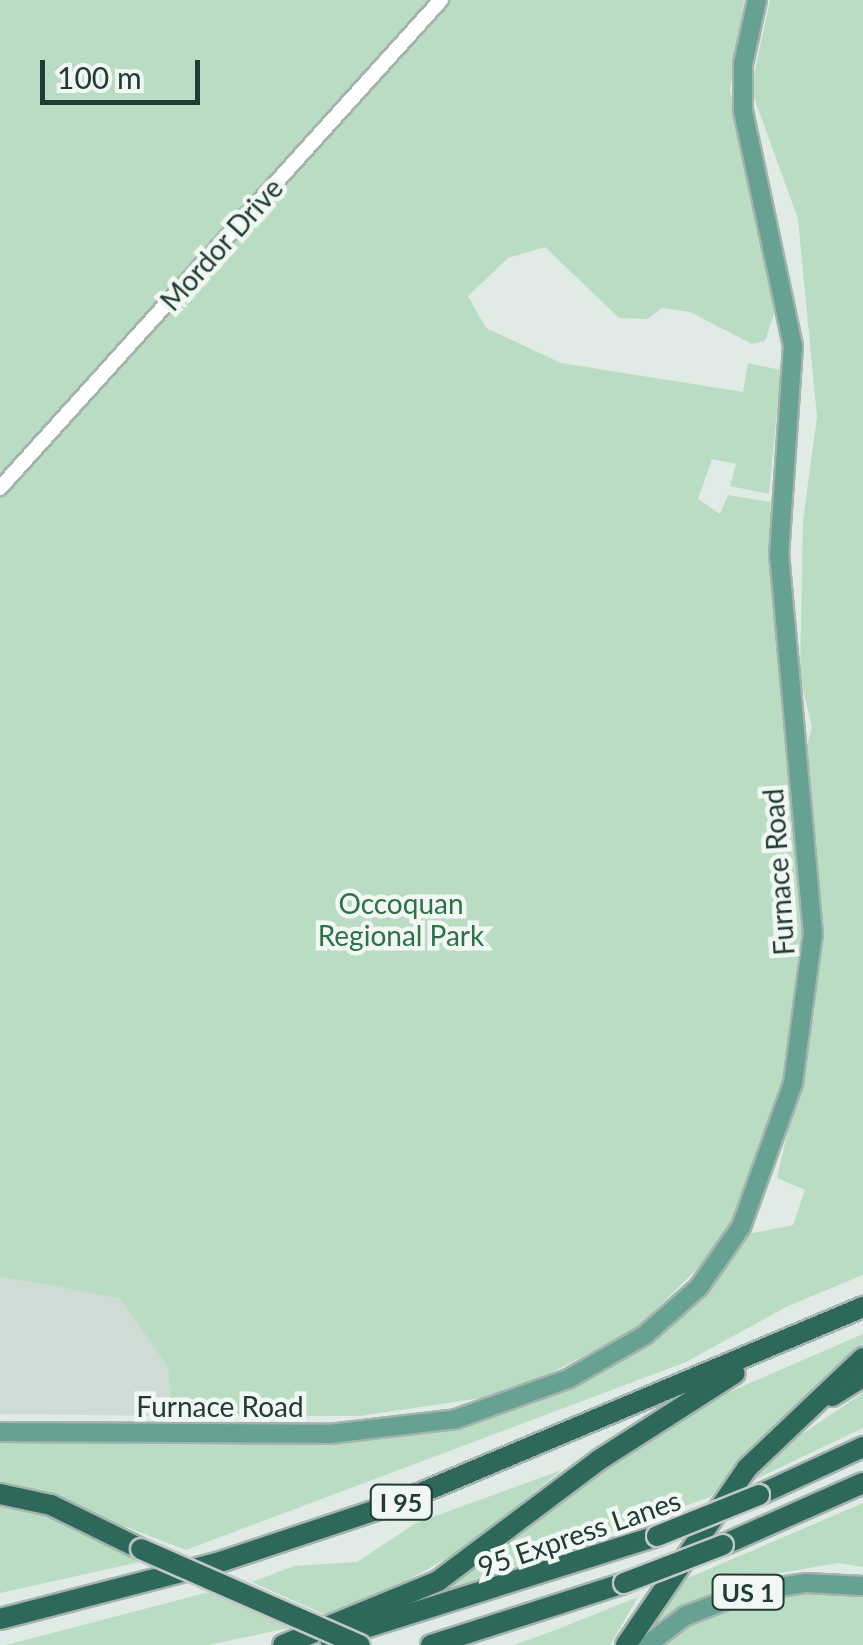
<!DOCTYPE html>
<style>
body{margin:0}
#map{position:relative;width:863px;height:1645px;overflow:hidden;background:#e1ebe6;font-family:Lato,sans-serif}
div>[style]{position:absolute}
.built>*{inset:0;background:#cfdbd5}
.green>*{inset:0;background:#badcc3}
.roads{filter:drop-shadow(2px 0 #a4b3ad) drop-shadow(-2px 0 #a4b3ad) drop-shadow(0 2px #a4b3ad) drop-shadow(0 -2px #a4b3ad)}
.minor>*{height:14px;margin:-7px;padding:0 7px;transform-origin:7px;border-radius:7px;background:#fff}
.major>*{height:18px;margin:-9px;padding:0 9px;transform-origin:9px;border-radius:9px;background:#66a191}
.highway>*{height:20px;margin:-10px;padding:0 10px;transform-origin:10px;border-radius:10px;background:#2d685b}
.bridges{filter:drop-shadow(2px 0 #c1c8c6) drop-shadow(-2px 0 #c1c8c6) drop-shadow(0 2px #c1c8c6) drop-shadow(0 -2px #c1c8c6)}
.highway-bridge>*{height:20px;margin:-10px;padding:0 10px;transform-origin:10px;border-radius:10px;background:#2d685b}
span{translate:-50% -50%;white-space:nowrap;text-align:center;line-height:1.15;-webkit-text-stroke:9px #f1f8f4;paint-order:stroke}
.shield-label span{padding:2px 8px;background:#f1f8f4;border:2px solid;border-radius:8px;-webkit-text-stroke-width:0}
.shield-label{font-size:25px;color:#213c34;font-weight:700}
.street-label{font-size:28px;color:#213c34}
.park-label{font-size:28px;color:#2c7246}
.scale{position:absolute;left:40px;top:60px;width:160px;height:45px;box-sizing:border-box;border:5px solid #213c34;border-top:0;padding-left:12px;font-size:30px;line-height:35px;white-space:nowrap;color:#213c34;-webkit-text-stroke:8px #f1f8f4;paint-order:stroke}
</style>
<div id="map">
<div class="built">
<i style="clip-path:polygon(0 1277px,120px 1298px,168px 1368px,172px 1416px,0 1414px)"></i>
</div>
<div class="green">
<i style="clip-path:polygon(0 0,744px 0,730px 90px,777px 305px,765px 341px,752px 344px,690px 312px,662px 308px,647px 319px,619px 318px,545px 247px,508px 258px,468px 296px,486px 328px,561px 363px,743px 392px,748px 363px,781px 370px,769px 494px,730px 486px,736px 464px,712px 459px,698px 499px,720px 514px,728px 495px,770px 502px,803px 890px,805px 961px,790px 1074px,738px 1214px,707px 1259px,634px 1331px,508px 1394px,360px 1416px,172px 1416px,168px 1368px,120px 1298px,0 1277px)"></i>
<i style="clip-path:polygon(770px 0,863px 0,863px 1275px,788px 1306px,686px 1362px,186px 1550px,36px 1492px,0 1485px,0 1440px,219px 1443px,449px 1430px,601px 1374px,699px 1300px,748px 1234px,793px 1225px,805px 1190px,777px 1178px,814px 1016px,822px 923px,805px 753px,812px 727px,800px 677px,803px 520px,817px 417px,798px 219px,751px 89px)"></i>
<i style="clip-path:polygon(863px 1334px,863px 1348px,793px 1407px,710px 1497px,397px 1608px,501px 1551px,608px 1465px,706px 1402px)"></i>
<i style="clip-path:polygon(863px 1393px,863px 1428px,750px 1482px,787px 1444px)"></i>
<i style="clip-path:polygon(562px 1470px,458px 1552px,363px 1605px,328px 1616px,252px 1582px,294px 1566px,357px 1562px,416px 1523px)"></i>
<i style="clip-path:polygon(863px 1503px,863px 1567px,838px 1563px,762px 1576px,646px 1627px,667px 1587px)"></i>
<i style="clip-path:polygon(0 1504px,32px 1508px,149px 1560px,0 1593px)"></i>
<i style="clip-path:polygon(803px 1589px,863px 1593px,863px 1645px,663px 1645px,706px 1616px)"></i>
<i style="clip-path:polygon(213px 1591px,303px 1625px,208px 1645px,6px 1645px)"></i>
<i style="clip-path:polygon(638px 1597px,610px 1645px,514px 1645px,558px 1629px)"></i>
</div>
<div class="roads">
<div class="minor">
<i style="left:0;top:488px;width:658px;rotate:-47.9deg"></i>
</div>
<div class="major">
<i style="left:0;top:1432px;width:329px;rotate:0.3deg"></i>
<i style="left:329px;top:1434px;width:128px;rotate:-6.7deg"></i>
<i style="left:456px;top:1419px;width:119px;rotate:-19.7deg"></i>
<i style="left:568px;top:1379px;width:89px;rotate:-29.7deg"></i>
<i style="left:645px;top:1335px;width:72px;rotate:-41.6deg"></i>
<i style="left:699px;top:1287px;width:73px;rotate:-55deg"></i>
<i style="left:741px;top:1227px;width:153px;rotate:-70.1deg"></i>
<i style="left:793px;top:1083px;width:150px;rotate:-82.4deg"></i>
<i style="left:813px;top:934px;width:380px;rotate:-95.1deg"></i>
<i style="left:779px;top:556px;width:210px;rotate:-86.2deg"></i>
<i style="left:793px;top:346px;width:241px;rotate:-102deg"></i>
<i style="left:743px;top:110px;width:46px;rotate:-90deg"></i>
<i style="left:743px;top:64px;width:66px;rotate:-77.7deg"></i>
<i style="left:647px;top:1645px;width:48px;rotate:-37.3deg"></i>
<i style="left:685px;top:1616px;width:67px;rotate:-20.9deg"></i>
<i style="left:748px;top:1592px;width:59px;rotate:-8.8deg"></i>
<i style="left:806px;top:1583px;width:57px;rotate:3deg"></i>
</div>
<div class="highway">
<i style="left:832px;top:1396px;width:36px;rotate:-32deg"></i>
<i style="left:0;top:1494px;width:52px;rotate:12.2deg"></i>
<i style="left:51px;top:1505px;width:100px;rotate:26.1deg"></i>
<i style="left:759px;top:1495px;width:115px;rotate:-24.8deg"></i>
<i style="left:723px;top:1545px;width:153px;rotate:-23.9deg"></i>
<i style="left:0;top:1619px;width:224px;rotate:-14.5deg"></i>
<i style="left:217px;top:1563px;width:190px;rotate:-18.4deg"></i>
<i style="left:397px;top:1503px;width:506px;rotate:-22.81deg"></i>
<i style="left:330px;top:1639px;width:343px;rotate:-17.5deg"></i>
<i style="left:283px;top:1645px;width:168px;rotate:-22.4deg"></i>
<i style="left:438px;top:1581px;width:201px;rotate:-36.9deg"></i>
<i style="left:599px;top:1460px;width:161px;rotate:-32.6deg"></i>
<i style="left:431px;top:1645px;width:203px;rotate:-17.8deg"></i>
<i style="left:626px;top:1645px;width:214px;rotate:-55.6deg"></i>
<i style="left:747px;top:1468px;width:160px;rotate:-43.5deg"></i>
</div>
</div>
<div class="bridges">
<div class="highway-bridge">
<i style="left:657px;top:1536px;width:110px;rotate:-21.9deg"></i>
<i style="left:141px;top:1549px;width:239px;rotate:23.7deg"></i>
<i style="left:624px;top:1583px;width:106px;rotate:-21deg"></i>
</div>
</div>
<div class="shield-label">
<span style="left:401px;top:1502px">I 95</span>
<span style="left:748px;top:1592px">US 1</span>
</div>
<div class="street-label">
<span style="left:221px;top:244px;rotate:-48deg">Mordor Drive</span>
<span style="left:778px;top:872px;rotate:-94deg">Furnace Road</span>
<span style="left:220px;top:1406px">Furnace Road</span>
<span style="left:579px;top:1533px;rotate:-19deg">95 Express Lanes</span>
</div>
<div class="park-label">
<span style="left:401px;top:919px">Occoquan<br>Regional Park</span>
</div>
<div class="scale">100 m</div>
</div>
